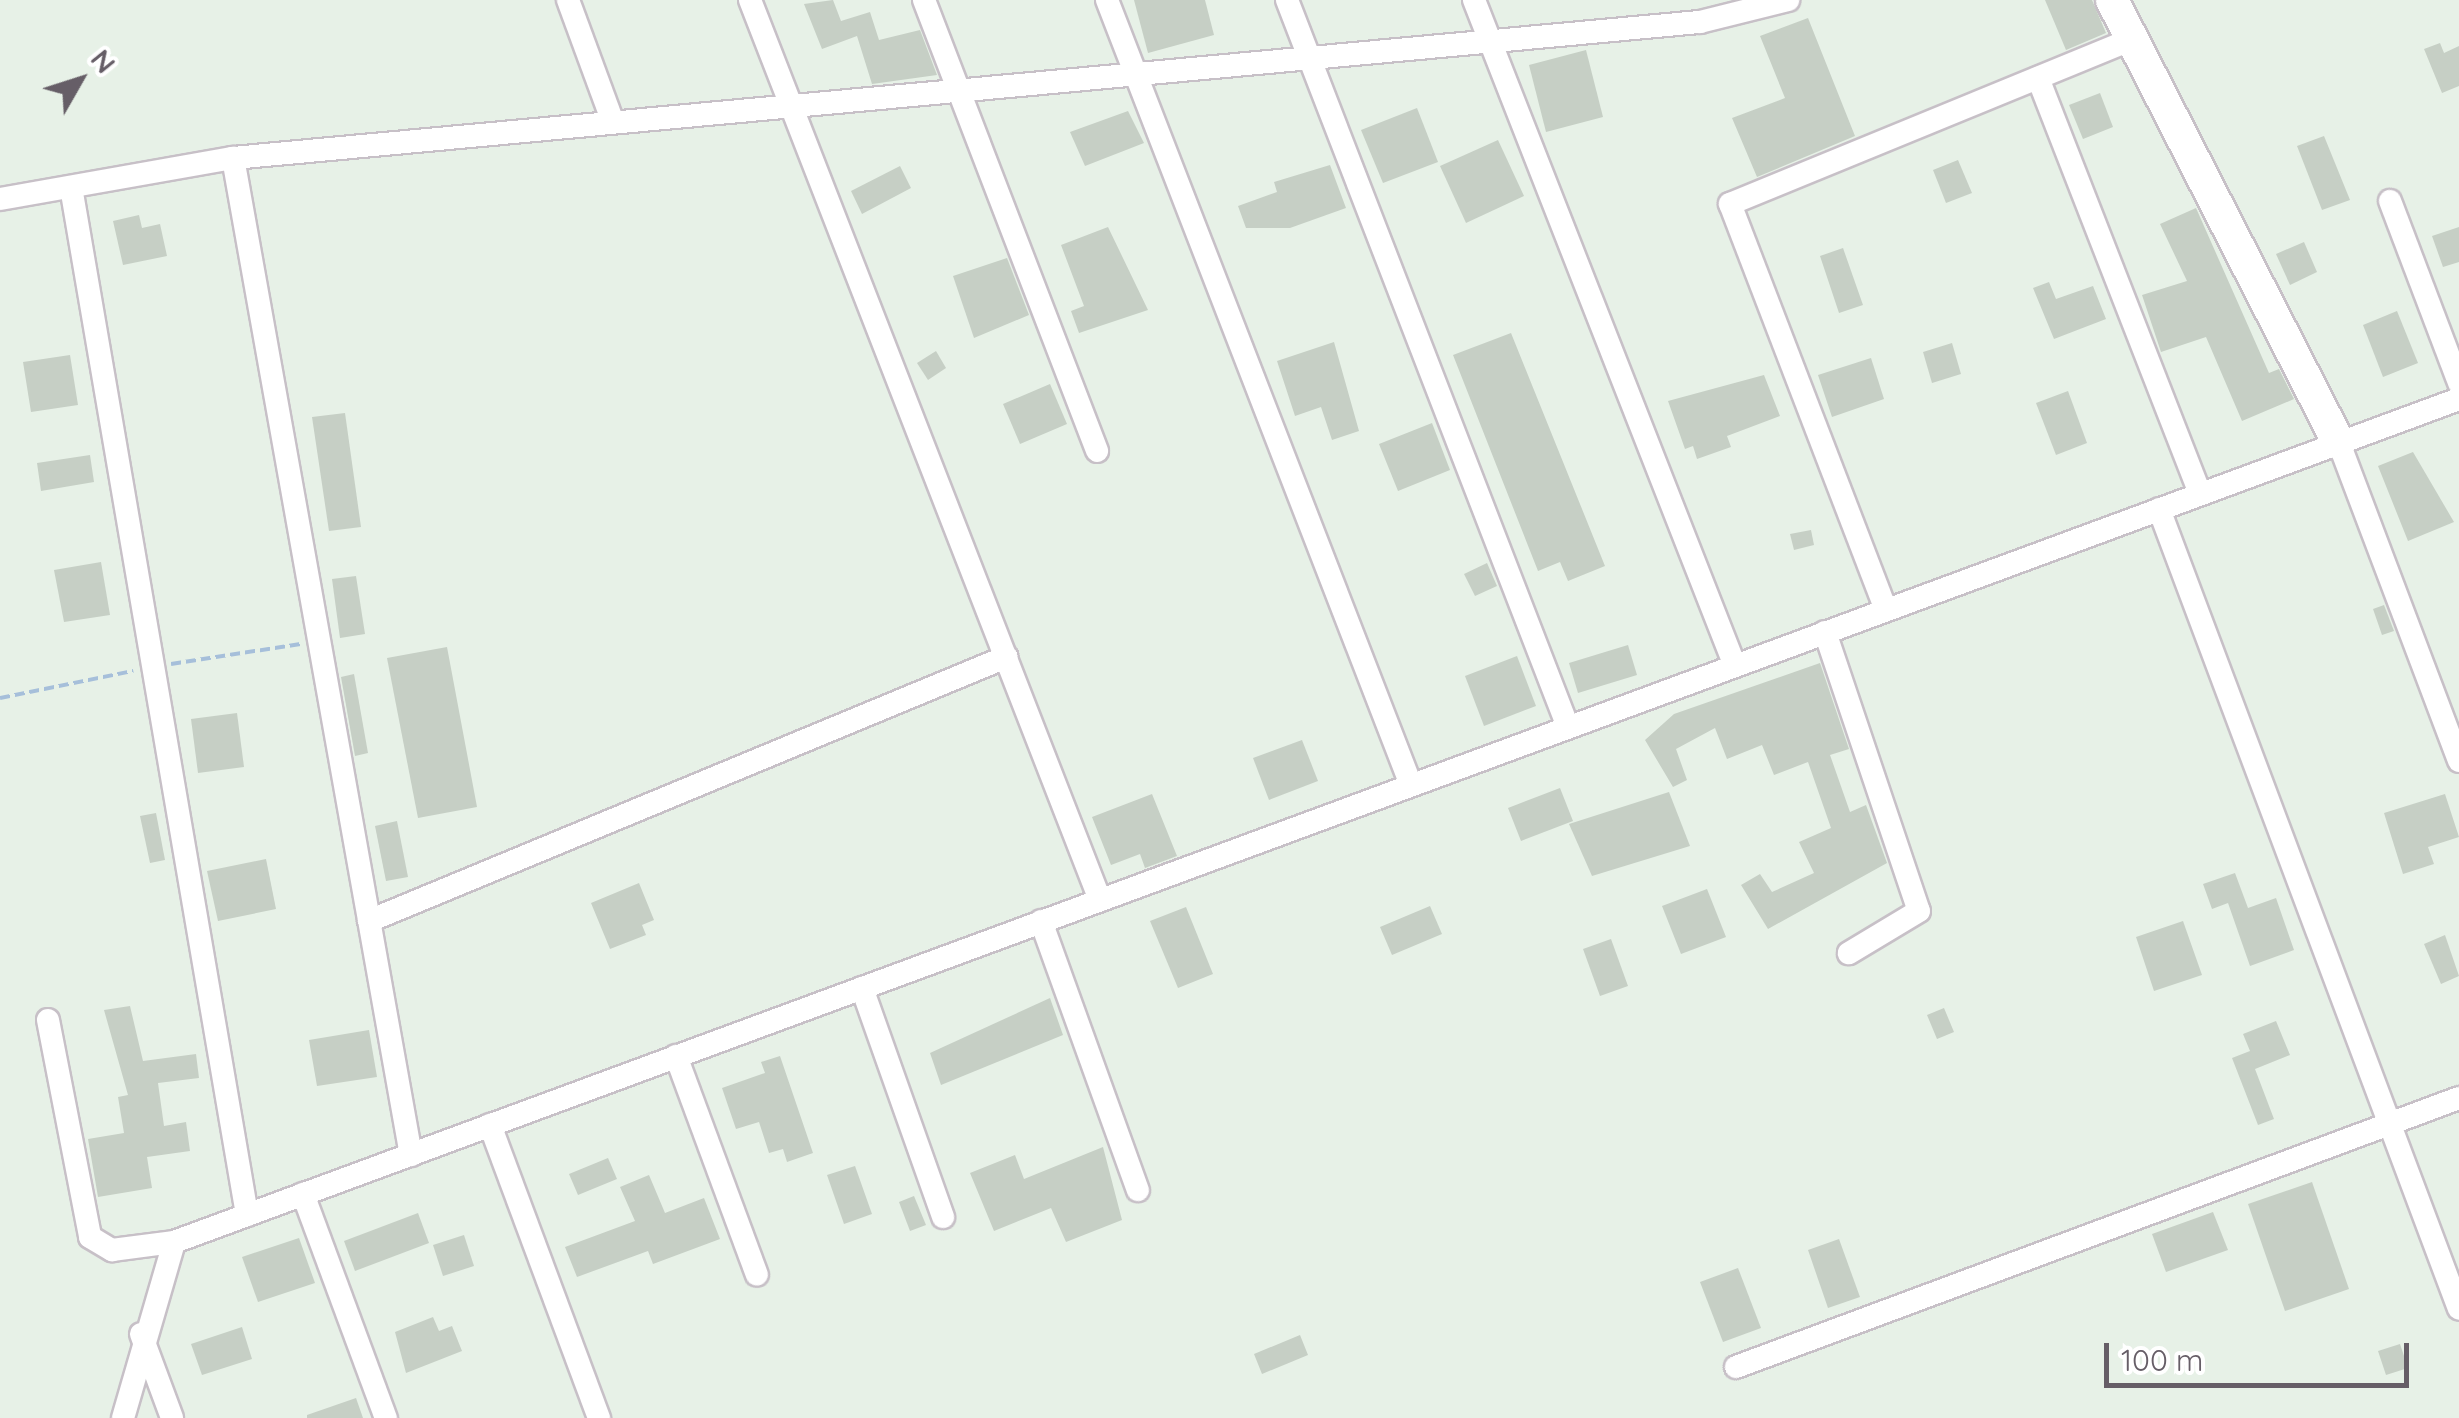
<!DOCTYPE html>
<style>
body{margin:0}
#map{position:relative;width:2459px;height:1418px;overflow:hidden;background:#e7f1e7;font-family:Quicksand,sans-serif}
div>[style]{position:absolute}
.building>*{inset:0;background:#c6cfc5}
.path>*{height:4px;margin-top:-2px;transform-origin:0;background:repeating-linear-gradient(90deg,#a6bfda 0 10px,transparent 0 15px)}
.roads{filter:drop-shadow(2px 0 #c7c0c7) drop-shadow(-2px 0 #c7c0c7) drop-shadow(0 2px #c7c0c7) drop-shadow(0 -2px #c7c0c7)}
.street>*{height:22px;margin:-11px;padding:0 11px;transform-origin:11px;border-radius:11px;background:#fff}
.secondary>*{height:32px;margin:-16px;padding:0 16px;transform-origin:16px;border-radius:16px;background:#fff}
span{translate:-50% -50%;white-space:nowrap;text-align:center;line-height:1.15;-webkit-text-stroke:8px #fff;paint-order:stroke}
.north{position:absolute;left:30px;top:30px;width:100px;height:100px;-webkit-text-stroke:8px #fff;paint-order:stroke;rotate:51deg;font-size:28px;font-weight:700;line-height:40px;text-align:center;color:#665e67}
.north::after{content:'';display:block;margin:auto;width:35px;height:45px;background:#665e67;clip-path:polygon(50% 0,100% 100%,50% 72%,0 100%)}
.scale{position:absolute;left:2104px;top:1343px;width:305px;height:45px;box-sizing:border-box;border:5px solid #665e67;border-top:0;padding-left:12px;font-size:30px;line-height:35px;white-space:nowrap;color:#665e67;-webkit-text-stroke:8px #fff;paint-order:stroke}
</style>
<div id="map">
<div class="building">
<i style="clip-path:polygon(833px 0,841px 21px,870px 12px,879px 40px,920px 30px,937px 75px,872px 84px,857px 36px,822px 49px,804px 4px)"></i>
<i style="clip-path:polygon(1134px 0,1205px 0,1214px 35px,1148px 53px)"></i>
<i style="clip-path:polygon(2045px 0,2092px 0,2106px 33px,2066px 50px)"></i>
<i style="clip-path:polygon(1808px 18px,1855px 136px,1757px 177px,1732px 118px,1785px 98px,1760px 36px)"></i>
<i style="clip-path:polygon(2440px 43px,2444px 53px,2459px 46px,2459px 86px,2442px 93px,2424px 49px)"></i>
<i style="clip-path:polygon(1586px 50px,1603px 117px,1546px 132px,1529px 65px)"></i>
<i style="clip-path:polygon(2100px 93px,2113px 127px,2083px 139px,2069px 105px)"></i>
<i style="clip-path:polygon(1417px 108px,1438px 162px,1383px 183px,1361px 130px)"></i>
<i style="clip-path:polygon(1128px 111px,1144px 143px,1085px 166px,1070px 132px)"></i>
<i style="clip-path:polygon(2324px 136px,2350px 200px,2322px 210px,2297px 146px)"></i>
<i style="clip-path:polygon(1498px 140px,1524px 196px,1466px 223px,1440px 166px)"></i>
<i style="clip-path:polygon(1958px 160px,1972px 193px,1946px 203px,1933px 170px)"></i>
<i style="clip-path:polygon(1330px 165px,1346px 208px,1290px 228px,1246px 228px,1238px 206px,1277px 192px,1274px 182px)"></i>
<i style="clip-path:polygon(900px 166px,911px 188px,862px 214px,851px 191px)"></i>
<i style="clip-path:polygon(2196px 208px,2269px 373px,2279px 369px,2294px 399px,2242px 421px,2206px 337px,2161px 352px,2142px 295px,2187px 281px,2160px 224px)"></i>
<i style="clip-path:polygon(139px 215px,142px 228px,160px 224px,167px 256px,123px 265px,113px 221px)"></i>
<i style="clip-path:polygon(1108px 227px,1148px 310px,1079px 333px,1071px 311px,1084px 306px,1061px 245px)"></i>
<i style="clip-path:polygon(2459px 227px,2459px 262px,2443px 267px,2432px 236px)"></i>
<i style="clip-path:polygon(2304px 242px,2317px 272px,2290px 285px,2276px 254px)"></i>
<i style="clip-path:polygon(1843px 248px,1863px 305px,1839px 313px,1820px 256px)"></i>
<i style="clip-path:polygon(1007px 258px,1029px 315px,974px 338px,953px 276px)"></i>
<i style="clip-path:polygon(2049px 282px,2056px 299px,2093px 286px,2106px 319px,2054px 339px,2033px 288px)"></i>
<i style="clip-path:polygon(2397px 311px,2418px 363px,2383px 377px,2363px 325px)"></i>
<i style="clip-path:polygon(1511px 333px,1605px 566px,1568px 581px,1560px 562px,1538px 571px,1453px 355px)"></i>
<i style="clip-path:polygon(1334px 342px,1359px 431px,1332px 440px,1321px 407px,1295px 416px,1277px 361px)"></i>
<i style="clip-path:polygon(1952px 343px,1961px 374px,1932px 383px,1923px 352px)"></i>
<i style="clip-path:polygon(936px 351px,946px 368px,928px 380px,917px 363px)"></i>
<i style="clip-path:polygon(70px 355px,78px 405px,31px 412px,23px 362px)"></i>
<i style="clip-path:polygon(1871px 358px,1884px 399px,1832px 417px,1818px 375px)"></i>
<i style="clip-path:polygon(1764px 375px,1780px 416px,1727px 436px,1731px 447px,1697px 459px,1693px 446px,1685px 449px,1668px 401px)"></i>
<i style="clip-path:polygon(1050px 384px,1067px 424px,1020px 444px,1003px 404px)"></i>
<i style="clip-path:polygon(2068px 391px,2087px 443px,2056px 455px,2036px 403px)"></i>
<i style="clip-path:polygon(345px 413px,361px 527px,329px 531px,312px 417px)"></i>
<i style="clip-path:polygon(1432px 423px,1450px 470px,1398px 491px,1379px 444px)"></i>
<i style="clip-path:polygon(2413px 452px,2454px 522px,2408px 541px,2378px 466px)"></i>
<i style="clip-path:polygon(90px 455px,94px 482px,41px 491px,37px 463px)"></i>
<i style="clip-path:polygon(1811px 530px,1814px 545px,1794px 550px,1790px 534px)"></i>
<i style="clip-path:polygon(101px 562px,110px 615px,64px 622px,54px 570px)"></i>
<i style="clip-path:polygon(1487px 563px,1497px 586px,1475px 596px,1464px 574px)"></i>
<i style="clip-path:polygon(356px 576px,365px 634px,340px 638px,332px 579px)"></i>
<i style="clip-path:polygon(2384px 605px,2394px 631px,2382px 635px,2373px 609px)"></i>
<i style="clip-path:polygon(1628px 645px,1637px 675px,1578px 693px,1569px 663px)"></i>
<i style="clip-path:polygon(447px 647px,477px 807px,418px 818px,387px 658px)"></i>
<i style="clip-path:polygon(1517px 656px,1536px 706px,1484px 726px,1465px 676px)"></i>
<i style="clip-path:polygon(1820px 663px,1849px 749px,1830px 755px,1850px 812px,1866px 805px,1887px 863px,1768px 929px,1741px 885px,1760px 874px,1772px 892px,1814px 873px,1799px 842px,1831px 828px,1808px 762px,1774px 775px,1762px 745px,1727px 759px,1715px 728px,1676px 749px,1687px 780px,1673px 787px,1645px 740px,1674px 714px)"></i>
<i style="clip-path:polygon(354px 674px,368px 753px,355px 756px,341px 677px)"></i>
<i style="clip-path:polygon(237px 713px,244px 767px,198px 773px,191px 719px)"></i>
<i style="clip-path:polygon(1302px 740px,1318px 781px,1269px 800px,1253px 758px)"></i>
<i style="clip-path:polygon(1560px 788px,1573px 821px,1521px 841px,1508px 808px)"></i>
<i style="clip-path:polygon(1669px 792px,1690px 846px,1592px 876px,1569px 824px)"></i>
<i style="clip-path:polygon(1152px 794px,1177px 856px,1145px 868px,1140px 854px,1111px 865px,1092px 817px)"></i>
<i style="clip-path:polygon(2445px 794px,2459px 837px,2428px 847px,2434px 864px,2403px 874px,2384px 813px)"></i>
<i style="clip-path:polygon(156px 813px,165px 860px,150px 863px,140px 816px)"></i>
<i style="clip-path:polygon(397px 821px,408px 877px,386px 881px,375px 826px)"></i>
<i style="clip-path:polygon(266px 859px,276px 909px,218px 921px,207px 871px)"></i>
<i style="clip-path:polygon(2235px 873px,2248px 908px,2276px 898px,2294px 950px,2250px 966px,2228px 903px,2212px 909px,2203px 884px)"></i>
<i style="clip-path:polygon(639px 883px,654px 920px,642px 925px,646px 935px,610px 949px,591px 903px)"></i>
<i style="clip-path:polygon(1707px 889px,1726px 937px,1681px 954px,1662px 906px)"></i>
<i style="clip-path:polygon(1430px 906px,1442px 934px,1392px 955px,1380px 927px)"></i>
<i style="clip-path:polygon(1186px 907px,1213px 974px,1178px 988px,1150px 921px)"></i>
<i style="clip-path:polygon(2183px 921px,2202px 975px,2154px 991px,2136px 937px)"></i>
<i style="clip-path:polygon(2445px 935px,2459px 976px,2441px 984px,2424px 944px)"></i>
<i style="clip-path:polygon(1611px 939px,1628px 986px,1600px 996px,1583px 949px)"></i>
<i style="clip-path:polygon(1050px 998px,1063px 1035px,941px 1085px,930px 1053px)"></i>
<i style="clip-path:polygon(130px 1006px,143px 1061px,196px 1054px,199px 1078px,158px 1083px,164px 1126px,186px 1122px,190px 1151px,147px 1157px,152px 1188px,98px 1197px,88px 1139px,124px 1133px,118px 1097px,128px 1095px,104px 1010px)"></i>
<i style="clip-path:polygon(1944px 1008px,1954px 1032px,1937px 1039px,1927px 1015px)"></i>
<i style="clip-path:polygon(2276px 1021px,2290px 1055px,2255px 1069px,2274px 1119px,2258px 1125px,2232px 1058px,2250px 1051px,2243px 1034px)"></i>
<i style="clip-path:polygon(369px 1030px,377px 1077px,317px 1086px,309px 1040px)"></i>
<i style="clip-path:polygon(780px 1056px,813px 1153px,787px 1162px,783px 1149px,769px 1153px,759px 1122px,736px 1129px,722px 1088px,765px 1073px,761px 1062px)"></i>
<i style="clip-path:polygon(1103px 1147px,1122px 1220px,1066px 1242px,1051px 1208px,994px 1231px,970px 1173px,1015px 1155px,1024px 1179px)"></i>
<i style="clip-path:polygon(608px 1158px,617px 1179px,578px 1195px,569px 1174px)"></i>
<i style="clip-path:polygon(855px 1166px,872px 1214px,844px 1224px,827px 1175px)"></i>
<i style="clip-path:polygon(649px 1175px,665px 1213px,704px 1198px,720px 1239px,653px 1264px,648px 1251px,577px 1277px,565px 1247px,635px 1221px,620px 1187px)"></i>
<i style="clip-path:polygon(2312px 1182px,2349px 1289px,2285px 1311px,2248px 1204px)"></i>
<i style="clip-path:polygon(914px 1196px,926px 1225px,910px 1231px,899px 1202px)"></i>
<i style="clip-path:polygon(2213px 1212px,2228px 1250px,2166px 1272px,2152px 1234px)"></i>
<i style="clip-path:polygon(418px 1213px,429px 1243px,355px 1271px,344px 1241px)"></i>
<i style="clip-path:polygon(464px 1235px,474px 1266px,443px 1276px,433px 1245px)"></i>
<i style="clip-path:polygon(299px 1238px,315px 1283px,258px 1302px,242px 1257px)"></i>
<i style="clip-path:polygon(1839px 1239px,1860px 1297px,1828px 1308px,1808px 1250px)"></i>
<i style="clip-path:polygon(1738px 1268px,1761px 1328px,1723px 1342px,1700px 1282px)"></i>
<i style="clip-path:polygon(433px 1317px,439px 1331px,452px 1326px,462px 1351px,406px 1373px,395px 1332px)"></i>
<i style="clip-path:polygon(242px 1327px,252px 1359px,202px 1375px,191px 1344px)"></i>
<i style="clip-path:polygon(1300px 1335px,1308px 1355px,1262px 1374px,1254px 1354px)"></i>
<i style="clip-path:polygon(2400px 1344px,2408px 1368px,2386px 1375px,2378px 1351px)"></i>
<i style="clip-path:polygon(356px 1398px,363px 1418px,307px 1418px,307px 1415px)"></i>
</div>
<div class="path">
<i style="left:171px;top:664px;width:131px;rotate:-8.8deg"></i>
<i style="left:0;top:698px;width:136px;rotate:-11.5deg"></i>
</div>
<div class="roads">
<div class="street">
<i style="left:568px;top:0;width:130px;rotate:69.8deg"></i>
<i style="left:750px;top:0;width:966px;rotate:68.75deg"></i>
<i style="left:924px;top:0;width:483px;rotate:69deg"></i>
<i style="left:1107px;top:0;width:842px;rotate:68.83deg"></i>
<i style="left:1287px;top:0;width:779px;rotate:68.87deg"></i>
<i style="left:1474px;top:0;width:715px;rotate:68.6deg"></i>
<i style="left:2038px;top:78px;width:446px;rotate:68.7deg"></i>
<i style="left:233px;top:158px;width:1013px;rotate:79.88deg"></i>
<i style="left:71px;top:187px;width:1043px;rotate:80.28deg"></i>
<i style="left:0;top:199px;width:237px;rotate:-10deg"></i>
<i style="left:233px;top:158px;width:1473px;rotate:-5.3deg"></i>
<i style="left:1700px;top:22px;width:91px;rotate:-14deg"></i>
<i style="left:2390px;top:201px;width:195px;rotate:69.2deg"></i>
<i style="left:2339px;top:443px;width:340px;rotate:69.3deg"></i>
<i style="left:2159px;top:509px;width:854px;rotate:69.44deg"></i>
<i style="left:1886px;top:610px;width:435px;rotate:-111deg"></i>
<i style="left:1730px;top:204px;width:435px;rotate:-22.3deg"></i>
<i style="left:1825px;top:632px;width:294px;rotate:71.4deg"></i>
<i style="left:1919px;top:911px;width:82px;rotate:149deg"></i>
<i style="left:369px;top:921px;width:690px;rotate:-22.51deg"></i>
<i style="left:1041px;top:921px;width:286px;rotate:70.2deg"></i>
<i style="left:862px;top:988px;width:243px;rotate:70.5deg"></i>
<i style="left:48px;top:1020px;width:221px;rotate:79deg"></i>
<i style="left:90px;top:1237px;width:26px;rotate:31deg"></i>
<i style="left:112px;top:1250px;width:63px;rotate:-7.4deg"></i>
<i style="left:174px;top:1242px;width:2436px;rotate:-20.25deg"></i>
<i style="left:676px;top:1056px;width:233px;rotate:69.7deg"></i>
<i style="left:490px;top:1125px;width:313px;rotate:69.6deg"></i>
<i style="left:303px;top:1194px;width:239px;rotate:69.7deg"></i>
<i style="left:141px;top:1334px;width:90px;rotate:69.7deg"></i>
<i style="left:1736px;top:1367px;width:771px;rotate:-20.41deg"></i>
<i style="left:123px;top:1418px;width:183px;rotate:-73.8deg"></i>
</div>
<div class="secondary">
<i style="left:2112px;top:0;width:498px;rotate:62.9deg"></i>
</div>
</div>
<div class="north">N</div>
<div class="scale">100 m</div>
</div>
